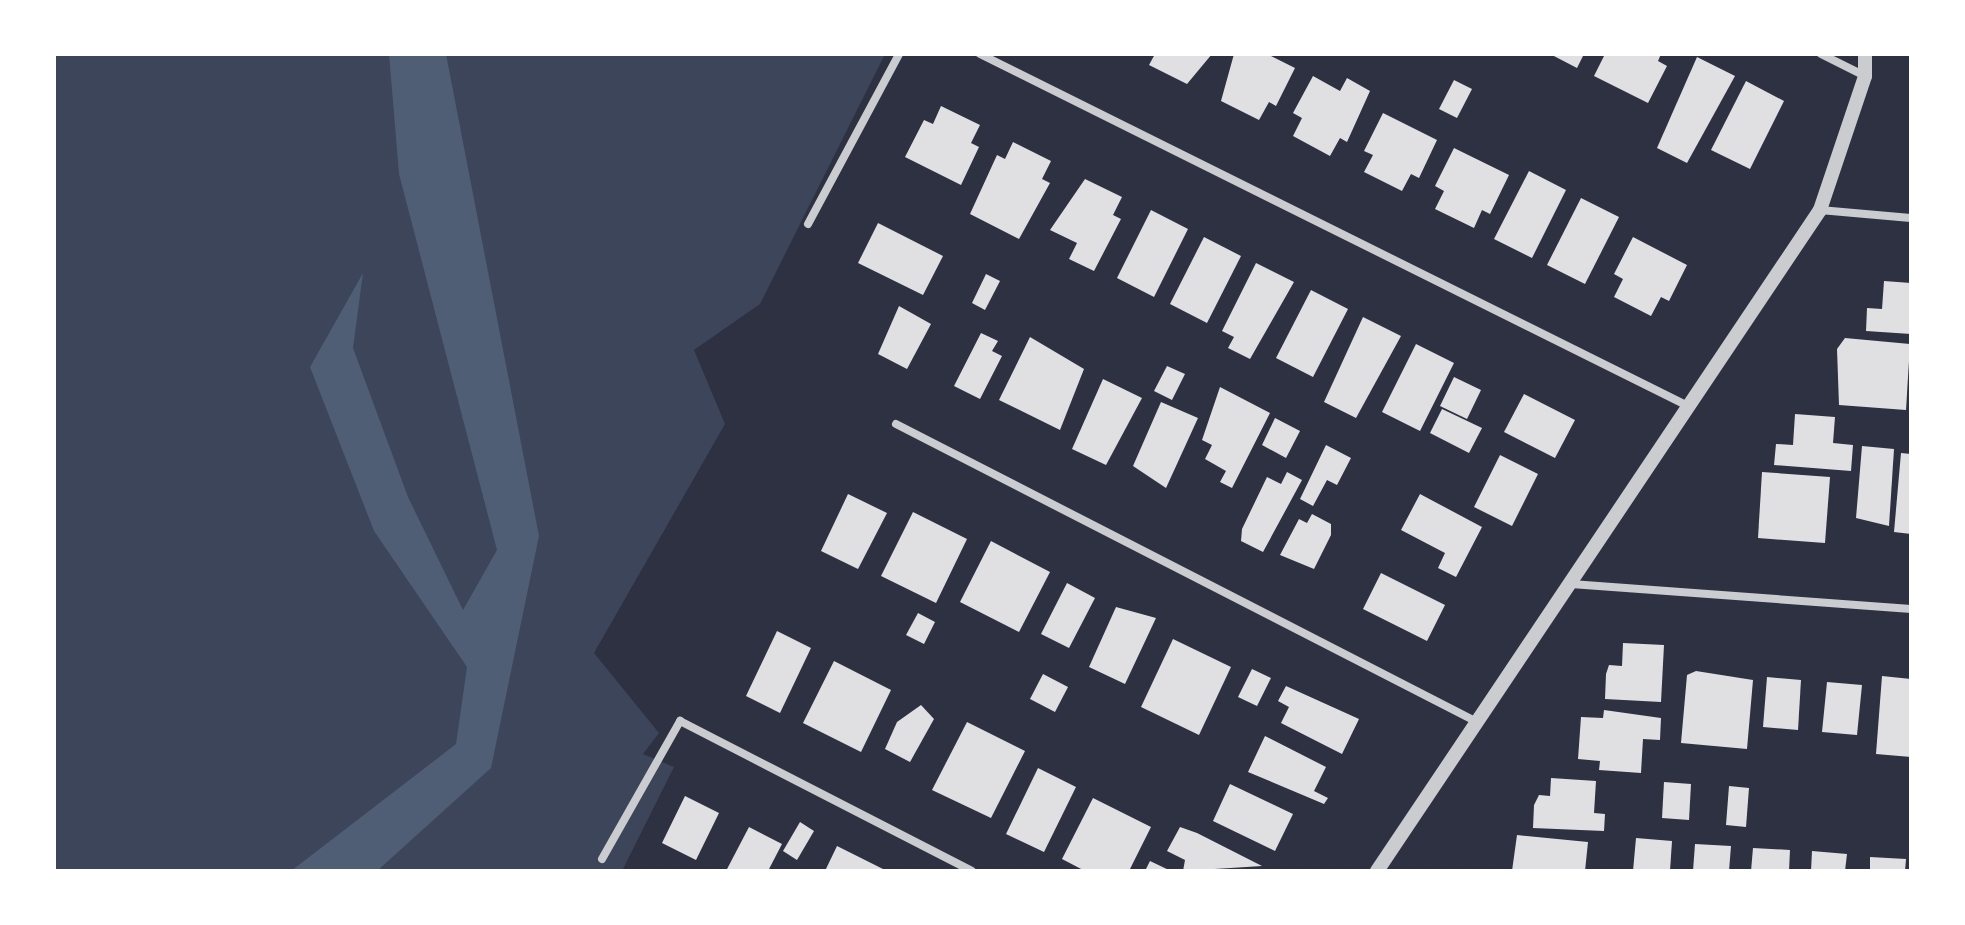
<!DOCTYPE html>
<style>
body{margin:0}
#map{position:relative;width:1965px;height:925px;overflow:hidden;background:#2d3142;font-family:Cabin,sans-serif}
div>[style]{position:absolute}
.green>*{inset:0;background:#3c4559}
.water>*{inset:0;background:#4f5d75}
.building>*{inset:0;background:#e0e0e3}
.minor>*{height:8px;margin:-4px;padding:0 4px;transform-origin:4px;border-radius:4px;background:#caccd0}
.tertiary>*{height:14px;margin:-7px;padding:0 7px;transform-origin:7px;border-radius:7px;background:#caccd0}
span{translate:-50% -50%;white-space:nowrap;text-align:center;line-height:1.15;-webkit-text-stroke:8px #fff;paint-order:stroke}
.frame{position:absolute;inset:0;border:56px solid #fff;pointer-events:none}
</style>
<div id="map">
<div class="green">
<i style="clip-path:polygon(54px 54px,885px 54px,760px 304px,694px 350px,725px 424px,594px 653px,659px 733px,643px 754px,674px 767px,622px 871px,54px 871px)"></i>
</div>
<div class="water">
<i style="clip-path:polygon(389px 54px,446px 54px,539px 536px,491px 768px,377px 871px,291px 871px,456px 744px,467px 667px,374px 531px,310px 367px,363px 273px,353px 348px,408px 497px,463px 610px,497px 550px,399px 174px)"></i>
</div>
<div class="building">
<i style="clip-path:polygon(1155px 54px,1212px 54px,1187px 84px,1149px 65px)"></i>
<i style="clip-path:polygon(1234px 54px,1267px 54px,1295px 68px,1276px 106px,1269px 102px,1259px 120px,1221px 101px)"></i>
<i style="clip-path:polygon(1550px 54px,1584px 54px,1577px 68px)"></i>
<i style="clip-path:polygon(1605px 54px,1661px 54px,1658px 61px,1667px 66px,1648px 103px,1594px 76px)"></i>
<i style="clip-path:polygon(1697px 57px,1735px 76px,1687px 163px,1657px 148px)"></i>
<i style="clip-path:polygon(1313px 76px,1340px 91px,1347px 78px,1370px 91px,1347px 142px,1340px 138px,1330px 156px,1293px 136px,1302px 118px,1293px 113px)"></i>
<i style="clip-path:polygon(1454px 80px,1472px 89px,1457px 118px,1439px 109px)"></i>
<i style="clip-path:polygon(1746px 81px,1784px 101px,1750px 169px,1711px 150px)"></i>
<i style="clip-path:polygon(941px 106px,980px 125px,971px 143px,979px 147px,961px 185px,905px 157px,924px 120px,933px 124px)"></i>
<i style="clip-path:polygon(1383px 113px,1437px 140px,1419px 178px,1411px 174px,1402px 191px,1364px 172px,1373px 155px,1364px 151px)"></i>
<i style="clip-path:polygon(1013px 142px,1051px 161px,1042px 179px,1050px 183px,1019px 239px,970px 214px,997px 155px,1005px 159px)"></i>
<i style="clip-path:polygon(1454px 148px,1509px 175px,1490px 214px,1482px 210px,1474px 228px,1435px 209px,1444px 191px,1435px 186px)"></i>
<i style="clip-path:polygon(1529px 171px,1566px 190px,1532px 258px,1494px 239px)"></i>
<i style="clip-path:polygon(1085px 179px,1122px 197px,1113px 215px,1121px 219px,1094px 271px,1069px 259px,1077px 243px,1050px 230px)"></i>
<i style="clip-path:polygon(1581px 198px,1619px 217px,1585px 284px,1547px 265px)"></i>
<i style="clip-path:polygon(1151px 210px,1188px 229px,1154px 297px,1117px 278px)"></i>
<i style="clip-path:polygon(878px 223px,943px 256px,923px 295px,858px 263px)"></i>
<i style="clip-path:polygon(1204px 237px,1241px 256px,1207px 323px,1170px 304px)"></i>
<i style="clip-path:polygon(1633px 237px,1687px 265px,1669px 301px,1661px 297px,1651px 316px,1614px 297px,1623px 279px,1614px 274px)"></i>
<i style="clip-path:polygon(1256px 263px,1294px 282px,1250px 359px,1228px 348px,1234px 337px,1222px 331px)"></i>
<i style="clip-path:polygon(986px 274px,1000px 281px,985px 310px,972px 303px)"></i>
<i style="clip-path:polygon(1884px 281px,1911px 283px,1911px 334px,1866px 331px,1867px 308px,1882px 309px)"></i>
<i style="clip-path:polygon(1311px 290px,1348px 309px,1313px 377px,1276px 358px)"></i>
<i style="clip-path:polygon(899px 306px,931px 324px,907px 369px,878px 354px)"></i>
<i style="clip-path:polygon(1363px 317px,1401px 336px,1356px 418px,1324px 402px)"></i>
<i style="clip-path:polygon(981px 333px,998px 341px,992px 351px,1002px 356px,980px 399px,954px 386px)"></i>
<i style="clip-path:polygon(1030px 337px,1084px 369px,1060px 430px,999px 400px)"></i>
<i style="clip-path:polygon(1845px 338px,1910px 344px,1906px 410px,1839px 405px,1837px 349px)"></i>
<i style="clip-path:polygon(1416px 344px,1454px 363px,1420px 431px,1382px 412px)"></i>
<i style="clip-path:polygon(1167px 366px,1185px 374px,1172px 400px,1154px 391px)"></i>
<i style="clip-path:polygon(1454px 377px,1481px 390px,1467px 419px,1440px 406px)"></i>
<i style="clip-path:polygon(1103px 379px,1142px 398px,1106px 465px,1072px 449px)"></i>
<i style="clip-path:polygon(1220px 387px,1270px 413px,1232px 488px,1220px 482px,1226px 471px,1205px 459px,1212px 445px,1202px 440px)"></i>
<i style="clip-path:polygon(1524px 394px,1575px 420px,1555px 458px,1504px 432px)"></i>
<i style="clip-path:polygon(1161px 402px,1198px 418px,1166px 488px,1133px 466px)"></i>
<i style="clip-path:polygon(1442px 409px,1482px 428px,1469px 453px,1430px 433px)"></i>
<i style="clip-path:polygon(1795px 414px,1835px 417px,1833px 443px,1853px 445px,1851px 471px,1774px 465px,1776px 444px,1793px 445px)"></i>
<i style="clip-path:polygon(1275px 418px,1300px 431px,1286px 458px,1262px 445px)"></i>
<i style="clip-path:polygon(1326px 445px,1351px 458px,1337px 485px,1327px 480px,1313px 506px,1300px 499px)"></i>
<i style="clip-path:polygon(1862px 446px,1894px 449px,1889px 526px,1856px 518px)"></i>
<i style="clip-path:polygon(1901px 453px,1911px 454px,1911px 534px,1894px 532px)"></i>
<i style="clip-path:polygon(1500px 455px,1538px 474px,1512px 526px,1474px 507px)"></i>
<i style="clip-path:polygon(1287px 472px,1302px 480px,1263px 552px,1241px 541px,1242px 529px,1267px 477px,1281px 484px)"></i>
<i style="clip-path:polygon(1762px 472px,1830px 477px,1825px 543px,1758px 538px)"></i>
<i style="clip-path:polygon(848px 494px,887px 513px,858px 569px,821px 551px)"></i>
<i style="clip-path:polygon(1420px 494px,1482px 527px,1456px 577px,1438px 568px,1445px 553px,1401px 530px)"></i>
<i style="clip-path:polygon(913px 512px,967px 539px,936px 603px,881px 576px)"></i>
<i style="clip-path:polygon(1312px 514px,1331px 524px,1331px 535px,1314px 569px,1280px 555px,1299px 519px,1307px 523px)"></i>
<i style="clip-path:polygon(991px 541px,1050px 572px,1019px 632px,960px 602px)"></i>
<i style="clip-path:polygon(1381px 573px,1445px 605px,1427px 641px,1363px 609px)"></i>
<i style="clip-path:polygon(1067px 583px,1095px 598px,1069px 648px,1041px 634px)"></i>
<i style="clip-path:polygon(1116px 607px,1156px 618px,1125px 684px,1089px 667px)"></i>
<i style="clip-path:polygon(918px 613px,935px 622px,924px 644px,906px 635px)"></i>
<i style="clip-path:polygon(777px 631px,811px 648px,780px 713px,746px 696px)"></i>
<i style="clip-path:polygon(1173px 639px,1231px 667px,1199px 735px,1141px 707px)"></i>
<i style="clip-path:polygon(1623px 643px,1664px 645px,1661px 702px,1605px 699px,1606px 674px,1609px 665px,1622px 666px)"></i>
<i style="clip-path:polygon(834px 661px,891px 690px,861px 752px,803px 723px)"></i>
<i style="clip-path:polygon(1252px 669px,1271px 678px,1257px 706px,1238px 697px)"></i>
<i style="clip-path:polygon(1696px 671px,1753px 680px,1747px 749px,1681px 743px,1687px 675px)"></i>
<i style="clip-path:polygon(1043px 674px,1068px 687px,1055px 712px,1030px 699px)"></i>
<i style="clip-path:polygon(1882px 676px,1911px 679px,1911px 757px,1876px 754px)"></i>
<i style="clip-path:polygon(1767px 677px,1801px 680px,1798px 730px,1763px 727px)"></i>
<i style="clip-path:polygon(1827px 682px,1862px 685px,1857px 735px,1822px 732px)"></i>
<i style="clip-path:polygon(1286px 686px,1359px 719px,1342px 754px,1281px 723px,1289px 707px,1278px 701px)"></i>
<i style="clip-path:polygon(921px 705px,934px 719px,910px 762px,885px 749px,897px 722px)"></i>
<i style="clip-path:polygon(1604px 710px,1661px 718px,1660px 740px,1643px 739px,1641px 773px,1599px 770px,1600px 761px,1578px 759px,1581px 717px,1603px 718px)"></i>
<i style="clip-path:polygon(967px 722px,1025px 751px,991px 818px,932px 790px)"></i>
<i style="clip-path:polygon(1265px 736px,1326px 767px,1314px 791px,1328px 798px,1324px 804px,1248px 772px)"></i>
<i style="clip-path:polygon(1038px 768px,1076px 787px,1044px 852px,1006px 834px)"></i>
<i style="clip-path:polygon(1551px 778px,1596px 781px,1594px 813px,1605px 814px,1604px 831px,1533px 828px,1534px 805px,1539px 795px,1550px 796px)"></i>
<i style="clip-path:polygon(1664px 782px,1691px 784px,1689px 820px,1662px 818px)"></i>
<i style="clip-path:polygon(1230px 784px,1293px 814px,1275px 851px,1213px 821px)"></i>
<i style="clip-path:polygon(1729px 786px,1749px 788px,1746px 827px,1726px 825px)"></i>
<i style="clip-path:polygon(685px 796px,719px 813px,696px 860px,662px 843px)"></i>
<i style="clip-path:polygon(1093px 798px,1151px 827px,1129px 871px,1085px 871px,1062px 859px)"></i>
<i style="clip-path:polygon(800px 822px,814px 831px,797px 860px,783px 851px)"></i>
<i style="clip-path:polygon(749px 827px,782px 844px,768px 871px,726px 871px)"></i>
<i style="clip-path:polygon(1180px 827px,1197px 833px,1262px 866px,1183px 871px,1185px 860px,1167px 851px)"></i>
<i style="clip-path:polygon(1517px 835px,1588px 842px,1585px 871px,1512px 871px)"></i>
<i style="clip-path:polygon(1636px 838px,1672px 841px,1670px 871px,1633px 871px)"></i>
<i style="clip-path:polygon(1695px 844px,1731px 846px,1729px 871px,1693px 871px)"></i>
<i style="clip-path:polygon(837px 846px,887px 871px,825px 871px)"></i>
<i style="clip-path:polygon(1753px 848px,1790px 850px,1789px 871px,1751px 871px)"></i>
<i style="clip-path:polygon(1812px 851px,1847px 854px,1845px 871px,1811px 871px)"></i>
<i style="clip-path:polygon(1870px 857px,1906px 859px,1905px 871px,1870px 871px)"></i>
<i style="clip-path:polygon(1150px 861px,1171px 871px,1145px 871px)"></i>
</div>
<div class="minor">
<i style="left:980px;top:54px;width:791px;rotate:26.44deg"></i>
<i style="left:1821px;top:54px;width:49px;rotate:26.6deg"></i>
<i style="left:1820px;top:210px;width:91px;rotate:5deg"></i>
<i style="left:808px;top:224px;width:193px;rotate:-61.8deg"></i>
<i style="left:896px;top:424px;width:653px;rotate:27.15deg"></i>
<i style="left:1571px;top:584px;width:341px;rotate:4.2deg"></i>
<i style="left:602px;top:859px;width:159px;rotate:-60.5deg"></i>
<i style="left:680px;top:721px;width:328px;rotate:27.2deg"></i>
</div>
<div class="tertiary">
<i style="left:1377px;top:871px;width:796px;rotate:-56.17deg"></i>
<i style="left:1820px;top:210px;width:141px;rotate:-71.4deg"></i>
<i style="left:1865px;top:76px;width:22px;rotate:-90deg"></i>
</div>
<div class="frame"></div>
</div>
